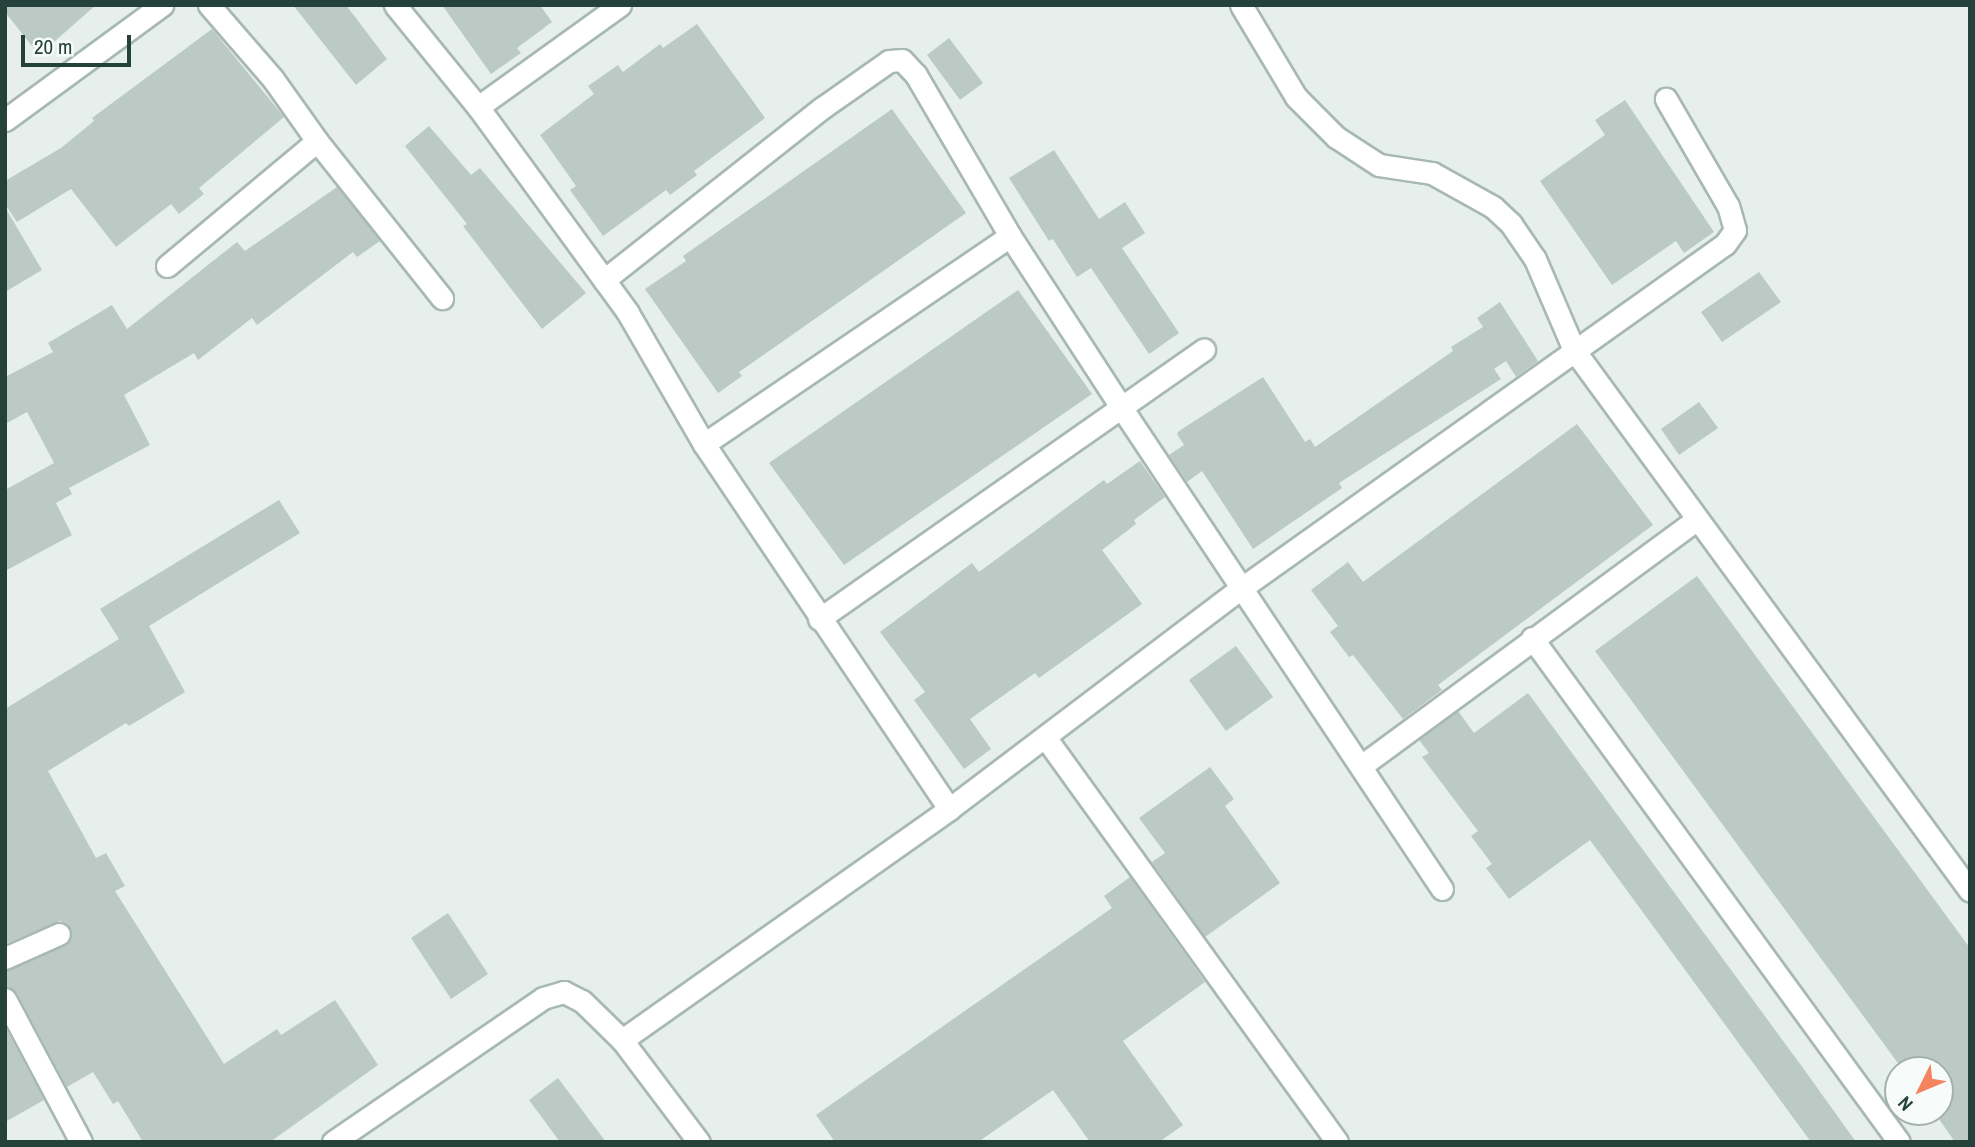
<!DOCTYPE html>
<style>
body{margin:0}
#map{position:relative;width:1975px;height:1147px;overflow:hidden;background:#e6efeb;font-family:"Archivo Narrow",sans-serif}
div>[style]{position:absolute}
.building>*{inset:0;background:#bbcac4}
.roads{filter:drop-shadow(2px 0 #a8b8b2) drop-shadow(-2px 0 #a8b8b2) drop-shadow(0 2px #a8b8b2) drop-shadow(0 -2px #a8b8b2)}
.minor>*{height:21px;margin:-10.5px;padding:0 10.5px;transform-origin:10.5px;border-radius:10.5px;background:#fff}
span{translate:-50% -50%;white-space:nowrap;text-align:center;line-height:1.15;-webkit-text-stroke:7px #f7fbf9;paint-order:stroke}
.frame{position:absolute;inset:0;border:7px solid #24423a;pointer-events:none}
.north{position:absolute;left:1884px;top:1056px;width:70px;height:70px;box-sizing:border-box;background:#f7fbf9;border:2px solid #a3b1ad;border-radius:50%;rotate:227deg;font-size:19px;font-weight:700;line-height:28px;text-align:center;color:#24423a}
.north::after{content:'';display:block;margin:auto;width:24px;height:32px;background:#f4845f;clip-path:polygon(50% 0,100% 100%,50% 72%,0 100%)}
.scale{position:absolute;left:21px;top:35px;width:110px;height:32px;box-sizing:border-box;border:4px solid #24423a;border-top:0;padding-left:9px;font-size:21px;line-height:24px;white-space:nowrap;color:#24423a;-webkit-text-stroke:5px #f7fbf9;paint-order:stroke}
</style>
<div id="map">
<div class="building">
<i style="clip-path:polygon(5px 5px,96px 5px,39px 55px,5px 12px)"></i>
<i style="clip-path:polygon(293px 5px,346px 5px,387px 59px,356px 85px)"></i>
<i style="clip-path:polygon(442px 5px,540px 5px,552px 22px,517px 48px,521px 53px,491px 74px)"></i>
<i style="clip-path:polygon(697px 24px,765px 118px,694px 171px,697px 175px,670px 195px,666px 190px,603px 236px,570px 190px,576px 186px,540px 135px,594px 94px,588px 86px,618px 65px,623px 72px,660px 44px,663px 48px)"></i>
<i style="clip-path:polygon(212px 29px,284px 117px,199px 188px,204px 194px,179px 214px,171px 204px,116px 247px,71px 189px,17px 222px,5px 204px,5px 181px,61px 148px,94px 121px,92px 118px)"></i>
<i style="clip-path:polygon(949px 38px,983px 83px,960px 100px,927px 55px)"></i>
<i style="clip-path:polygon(1625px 100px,1714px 232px,1684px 253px,1676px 241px,1612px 285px,1540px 181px,1605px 135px,1595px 120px)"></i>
<i style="clip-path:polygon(892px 109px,966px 213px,739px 372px,742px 376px,718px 393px,645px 289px,686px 261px,683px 256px)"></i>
<i style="clip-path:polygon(429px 126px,471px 175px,480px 168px,586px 293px,542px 329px,463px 226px,467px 224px,405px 146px)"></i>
<i style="clip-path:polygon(1054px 150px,1099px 219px,1125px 202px,1145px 233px,1122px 248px,1179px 333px,1149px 354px,1091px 268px,1077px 277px,1053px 239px,1049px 241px,1009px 178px)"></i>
<i style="clip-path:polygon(337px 187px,380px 241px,357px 257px,353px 252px,257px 325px,252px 318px,198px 360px,194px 353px,124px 395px,150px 445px,69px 488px,72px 494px,56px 503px,72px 535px,5px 571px,5px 490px,54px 463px,27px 412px,5px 424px,5px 377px,53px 352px,48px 343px,112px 305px,127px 329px,237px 242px,245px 251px)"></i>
<i style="clip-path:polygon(5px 207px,42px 270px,5px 292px)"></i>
<i style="clip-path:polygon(1759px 272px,1781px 302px,1722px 342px,1701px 312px)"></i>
<i style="clip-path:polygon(1018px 290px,1092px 394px,844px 565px,769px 463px)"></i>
<i style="clip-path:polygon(1500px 302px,1538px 361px,1516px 377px,1506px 361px,1494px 369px,1501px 379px,1339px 483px,1342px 488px,1253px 549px,1202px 471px,1187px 482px,1169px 455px,1184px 445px,1177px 434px,1179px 431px,1263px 377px,1305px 442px,1310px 439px,1315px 447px,1453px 351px,1451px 347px,1483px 327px,1477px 318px)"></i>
<i style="clip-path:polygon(1699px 402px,1718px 428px,1679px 455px,1661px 429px)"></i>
<i style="clip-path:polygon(1577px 424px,1653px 525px,1438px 685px,1442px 690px,1403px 719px,1353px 655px,1349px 657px,1330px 632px,1338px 626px,1311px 590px,1348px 562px,1363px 582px)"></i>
<i style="clip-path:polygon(1140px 461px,1165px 497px,1134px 520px,1136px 524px,1102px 550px,1142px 604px,1039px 678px,1035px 673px,970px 719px,991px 749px,964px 769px,914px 700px,925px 692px,880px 632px,972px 563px,979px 572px,1104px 480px,1107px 484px)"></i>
<i style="clip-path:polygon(279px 500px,300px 533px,149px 626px,185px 692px,129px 726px,126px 723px,48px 771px,96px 858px,106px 853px,125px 886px,115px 891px,224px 1064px,277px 1029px,281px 1035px,335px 1000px,378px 1065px,270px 1142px,143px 1142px,118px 1101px,113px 1104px,93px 1072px,67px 1087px,17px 993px,5px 986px,5px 971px,64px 946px,72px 935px,67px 924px,60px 921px,5px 944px,5px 709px,119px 639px,100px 609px)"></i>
<i style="clip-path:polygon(1697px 576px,1970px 948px,1970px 1142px,1955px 1142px,1934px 1112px,1940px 1112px,1940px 1070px,1903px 1070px,1595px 651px)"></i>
<i style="clip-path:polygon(1236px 646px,1273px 697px,1226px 731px,1189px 680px)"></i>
<i style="clip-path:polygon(1528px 693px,1803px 1068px,1856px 1142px,1811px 1142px,1590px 840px,1509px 899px,1486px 868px,1492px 864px,1471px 836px,1478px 831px,1422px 757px,1429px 753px,1419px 740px,1458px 711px,1474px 733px)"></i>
<i style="clip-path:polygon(1210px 767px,1234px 799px,1225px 806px,1280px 883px,1205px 937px,1152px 862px,1165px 853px,1139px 818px)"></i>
<i style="clip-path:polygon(1130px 877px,1205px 982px,1123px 1041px,1183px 1125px,1159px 1142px,1090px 1142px,1053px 1090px,978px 1142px,835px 1142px,816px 1115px,1112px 908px,1104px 896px)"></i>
<i style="clip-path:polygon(448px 913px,488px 974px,451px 999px,411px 938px)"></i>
<i style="clip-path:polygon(5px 1027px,44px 1100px,5px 1122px)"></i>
<i style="clip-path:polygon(558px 1078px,606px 1142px,560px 1142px,529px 1100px)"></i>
</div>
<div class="roads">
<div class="minor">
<i style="left:209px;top:5px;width:98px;rotate:49.1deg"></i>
<i style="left:273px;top:79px;width:76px;rotate:54.6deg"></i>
<i style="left:317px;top:141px;width:201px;rotate:51.5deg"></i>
<i style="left:395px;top:5px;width:132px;rotate:50.9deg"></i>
<i style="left:478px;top:107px;width:255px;rotate:53.9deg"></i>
<i style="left:628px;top:313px;width:151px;rotate:59.9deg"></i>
<i style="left:704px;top:444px;width:440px;rotate:56.1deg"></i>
<i style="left:1241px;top:5px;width:107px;rotate:59.1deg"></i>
<i style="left:1296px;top:97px;width:57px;rotate:45deg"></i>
<i style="left:1336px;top:137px;width:51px;rotate:33.1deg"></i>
<i style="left:1379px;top:165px;width:54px;rotate:8.6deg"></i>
<i style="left:1432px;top:173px;width:70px;rotate:29.1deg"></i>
<i style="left:1493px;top:207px;width:25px;rotate:43deg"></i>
<i style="left:1511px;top:224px;width:42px;rotate:55.6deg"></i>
<i style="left:1535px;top:259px;width:99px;rotate:66.8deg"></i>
<i style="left:1574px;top:350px;width:670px;rotate:53.8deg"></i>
<i style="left:478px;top:107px;width:175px;rotate:-35.7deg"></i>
<i style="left:5px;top:120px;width:195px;rotate:-36.2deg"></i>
<i style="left:167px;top:266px;width:195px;rotate:-39.8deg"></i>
<i style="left:604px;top:280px;width:278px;rotate:-38.3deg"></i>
<i style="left:822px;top:108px;width:82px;rotate:-35deg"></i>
<i style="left:889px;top:61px;width:13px;rotate:-4deg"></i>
<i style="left:902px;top:60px;width:21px;rotate:47deg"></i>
<i style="left:916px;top:75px;width:186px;rotate:59.7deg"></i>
<i style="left:1010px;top:236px;width:204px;rotate:57deg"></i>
<i style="left:1121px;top:407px;width:579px;rotate:56.34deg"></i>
<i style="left:704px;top:444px;width:370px;rotate:-34.2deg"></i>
<i style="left:819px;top:619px;width:470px;rotate:-35deg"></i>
<i style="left:1532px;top:638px;width:623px;rotate:53.94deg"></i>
<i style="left:1045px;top:737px;width:499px;rotate:54.2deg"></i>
<i style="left:1361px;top:766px;width:416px;rotate:-36.3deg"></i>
<i style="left:5px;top:958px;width:59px;rotate:-24deg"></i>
<i style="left:5px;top:999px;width:162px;rotate:62deg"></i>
<i style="left:622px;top:1040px;width:400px;rotate:-35.2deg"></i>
<i style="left:949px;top:809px;width:368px;rotate:-37.1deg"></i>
<i style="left:1243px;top:587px;width:592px;rotate:-35.44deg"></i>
<i style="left:1725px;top:244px;width:17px;rotate:-54deg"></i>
<i style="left:1735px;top:230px;width:25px;rotate:-106deg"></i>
<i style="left:1728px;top:206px;width:124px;rotate:-120.1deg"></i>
<i style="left:333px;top:1142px;width:255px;rotate:-34.4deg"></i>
<i style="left:543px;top:998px;width:22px;rotate:-16deg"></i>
<i style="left:564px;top:992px;width:20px;rotate:27deg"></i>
<i style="left:582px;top:1001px;width:56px;rotate:44.3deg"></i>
<i style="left:622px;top:1040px;width:128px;rotate:53deg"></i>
</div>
</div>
<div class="frame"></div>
<div class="north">N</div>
<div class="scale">20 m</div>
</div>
